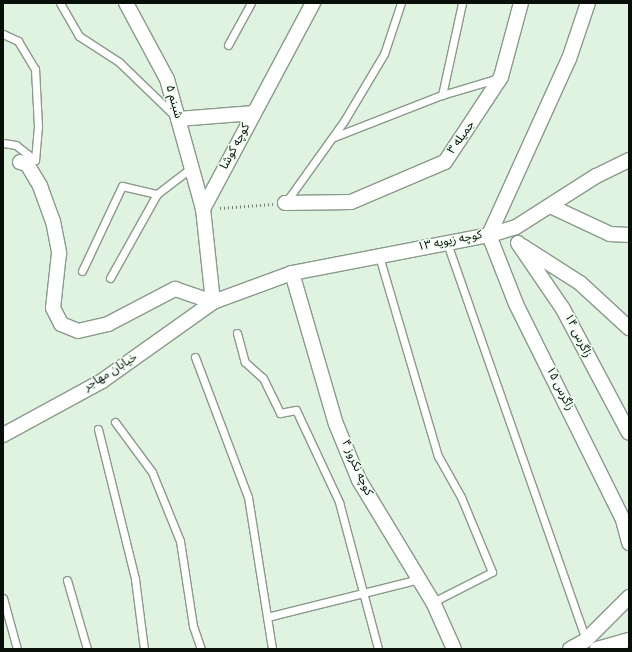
<!DOCTYPE html>
<meta charset="utf-8">
<style>
body{margin:0}
#map{position:relative;width:632px;height:652px;overflow:hidden;background:#e0f3e1;font-family:Overpass,"Noto Sans Arabic",sans-serif}
div>[style]{position:absolute}
.path>*{height:2.5px;margin-top:-1.25px;transform-origin:0;background:repeating-linear-gradient(90deg,#717e72 0 1px,transparent 0 4px)}
.roads{filter:drop-shadow(1px 0 #899a8a) drop-shadow(-1px 0 #899a8a) drop-shadow(0 1px #899a8a) drop-shadow(0 -1px #899a8a)}
.lane>*{height:7px;margin:-3.5px;padding:0 3.5px;transform-origin:3.5px;border-radius:3.5px;background:#fff}
.street>*{height:14px;margin:-7px;padding:0 7px;transform-origin:7px;border-radius:7px;background:#fff}
span{translate:-50% -50%;white-space:nowrap;text-align:center;line-height:1.15;-webkit-text-stroke:3px #f0fff1;paint-order:stroke}
.street-label{font-size:12px;color:#080f09}
.frame{position:absolute;inset:0;border:4px solid #080f09;pointer-events:none}
</style>
<div id="map">
<div class="path">
<i style="left:220px;top:208px;width:53px;rotate:-4.3deg"></i>
</div>
<div class="roads">
<div class="lane">
<i style="left:60px;top:3px;width:38px;rotate:60deg"></i>
<i style="left:79px;top:36px;width:48px;rotate:33deg"></i>
<i style="left:119px;top:62px;width:78px;rotate:44deg"></i>
<i style="left:3px;top:34px;width:17px;rotate:25deg"></i>
<i style="left:18px;top:41px;width:33px;rotate:59deg"></i>
<i style="left:35px;top:69px;width:57px;rotate:87deg"></i>
<i style="left:38px;top:126px;width:34px;rotate:95deg"></i>
<i style="left:35px;top:160px;width:24px;rotate:-142deg"></i>
<i style="left:16px;top:145px;width:13px;rotate:-171deg"></i>
<i style="left:228px;top:45px;width:48px;rotate:-61.3deg"></i>
<i style="left:442px;top:95px;width:94px;rotate:-77.7deg"></i>
<i style="left:334px;top:137px;width:116px;rotate:-21.3deg"></i>
<i style="left:442px;top:95px;width:59px;rotate:-16.6deg"></i>
<i style="left:286px;top:202px;width:100px;rotate:-54.4deg"></i>
<i style="left:344px;top:121px;width:78px;rotate:-59.2deg"></i>
<i style="left:384px;top:54px;width:54px;rotate:-71.6deg"></i>
<i style="left:447px;top:243px;width:421px;rotate:70.7deg"></i>
<i style="left:379px;top:256px;width:209px;rotate:73.6deg"></i>
<i style="left:438px;top:456px;width:47px;rotate:60.7deg"></i>
<i style="left:461px;top:497px;width:81px;rotate:67.5deg"></i>
<i style="left:492px;top:572px;width:66px;rotate:153deg"></i>
<i style="left:82px;top:271px;width:94px;rotate:-64.8deg"></i>
<i style="left:122px;top:186px;width:36px;rotate:13deg"></i>
<i style="left:110px;top:278px;width:96px;rotate:-60.8deg"></i>
<i style="left:157px;top:194px;width:43px;rotate:-37.4deg"></i>
<i style="left:237px;top:333px;width:30px;rotate:75deg"></i>
<i style="left:245px;top:362px;width:24px;rotate:42deg"></i>
<i style="left:263px;top:378px;width:39px;rotate:64deg"></i>
<i style="left:280px;top:413px;width:16px;rotate:-11deg"></i>
<i style="left:296px;top:410px;width:102px;rotate:64.9deg"></i>
<i style="left:339px;top:502px;width:152px;rotate:75.1deg"></i>
<i style="left:195px;top:357px;width:150px;rotate:69.3deg"></i>
<i style="left:248px;top:497px;width:154px;rotate:81deg"></i>
<i style="left:115px;top:422px;width:62px;rotate:53.5deg"></i>
<i style="left:152px;top:472px;width:74px;rotate:67.9deg"></i>
<i style="left:180px;top:541px;width:86px;rotate:81.3deg"></i>
<i style="left:193px;top:626px;width:24px;rotate:71deg"></i>
<i style="left:98px;top:429px;width:154px;rotate:76.1deg"></i>
<i style="left:135px;top:579px;width:71px;rotate:82.7deg"></i>
<i style="left:67px;top:580px;width:72px;rotate:73.8deg"></i>
<i style="left:3px;top:598px;width:53px;rotate:74.6deg"></i>
<i style="left:267px;top:617px;width:157px;rotate:-14deg"></i>
</div>
<div class="street">
<i style="left:126px;top:3px;width:86px;rotate:61.7deg"></i>
<i style="left:167px;top:79px;width:135px;rotate:74.5deg"></i>
<i style="left:178px;top:119px;width:76px;rotate:-4.5deg"></i>
<i style="left:629px;top:160px;width:37px;rotate:154deg"></i>
<i style="left:596px;top:176px;width:95px;rotate:147.5deg"></i>
<i style="left:516px;top:227px;width:28px;rotate:163deg"></i>
<i style="left:489px;top:235px;width:74px;rotate:68.6deg"></i>
<i style="left:516px;top:304px;width:241px;rotate:63.6deg"></i>
<i style="left:623px;top:520px;width:24px;rotate:75deg"></i>
<i style="left:20px;top:162px;width:7px;rotate:16deg"></i>
<i style="left:27px;top:164px;width:26px;rotate:59deg"></i>
<i style="left:40px;top:186px;width:37px;rotate:70deg"></i>
<i style="left:53px;top:221px;width:33px;rotate:79deg"></i>
<i style="left:59px;top:253px;width:55px;rotate:96.2deg"></i>
<i style="left:53px;top:308px;width:18px;rotate:63deg"></i>
<i style="left:61px;top:324px;width:18px;rotate:22deg"></i>
<i style="left:78px;top:331px;width:31px;rotate:-13deg"></i>
<i style="left:108px;top:324px;width:76px;rotate:-27.6deg"></i>
<i style="left:175px;top:289px;width:40px;rotate:18.9deg"></i>
<i style="left:285px;top:203px;width:66px;rotate:-0.9deg"></i>
<i style="left:351px;top:202px;width:102px;rotate:-23.1deg"></i>
<i style="left:445px;top:162px;width:102px;rotate:-56.6deg"></i>
<i style="left:501px;top:77px;width:77px;rotate:-74.9deg"></i>
<i style="left:550px;top:206px;width:66px;rotate:25deg"></i>
<i style="left:610px;top:234px;width:19px;rotate:3deg"></i>
<i style="left:518px;top:243px;width:80px;rotate:55.7deg"></i>
<i style="left:563px;top:309px;width:140px;rotate:62deg"></i>
<i style="left:522px;top:246px;width:69px;rotate:32.5deg"></i>
<i style="left:580px;top:283px;width:67px;rotate:42.6deg"></i>
<i style="left:292px;top:273px;width:157px;rotate:73.8deg"></i>
<i style="left:336px;top:424px;width:61px;rotate:67.7deg"></i>
<i style="left:359px;top:480px;width:143px;rotate:58.8deg"></i>
<i style="left:433px;top:602px;width:51px;rotate:65.9deg"></i>
<i style="left:213px;top:302px;width:94px;rotate:-96.1deg"></i>
<i style="left:203px;top:209px;width:234px;rotate:-61.9deg"></i>
<i style="left:3px;top:435px;width:113px;rotate:-28.6deg"></i>
<i style="left:102px;top:381px;width:136px;rotate:-35.4deg"></i>
<i style="left:213px;top:302px;width:84px;rotate:-20.2deg"></i>
<i style="left:292px;top:273px;width:201px;rotate:-10.9deg"></i>
<i style="left:489px;top:235px;width:193px;rotate:-65.6deg"></i>
<i style="left:569px;top:59px;width:59px;rotate:-71.3deg"></i>
<i style="left:570px;top:649px;width:18px;rotate:-29deg"></i>
<i style="left:586px;top:640px;width:61px;rotate:-45deg"></i>
<i style="left:597px;top:649px;width:33px;rotate:-16deg"></i>
</div>
</div>
<div class="street-label">
<span style="left:173px;top:102px;rotate:74deg">شبنم ۵</span>
<span style="left:462px;top:138px;rotate:-54deg">جمیله ۳</span>
<span style="left:236px;top:147px;rotate:-62deg">کوچه کوشا</span>
<span style="left:450px;top:242px;rotate:-11deg">کوچه زیویه ۱۳</span>
<span style="left:577px;top:336px;rotate:64deg">زاگرس ۱۴</span>
<span style="left:111px;top:373px;rotate:-32deg">خیابان مهاجر</span>
<span style="left:559px;top:389px;rotate:63deg">زاگرس ۱۵</span>
<span style="left:356px;top:468px;rotate:66deg">کوچه نکروز ۴</span>
</div>
<div class="frame"></div>
</div>
